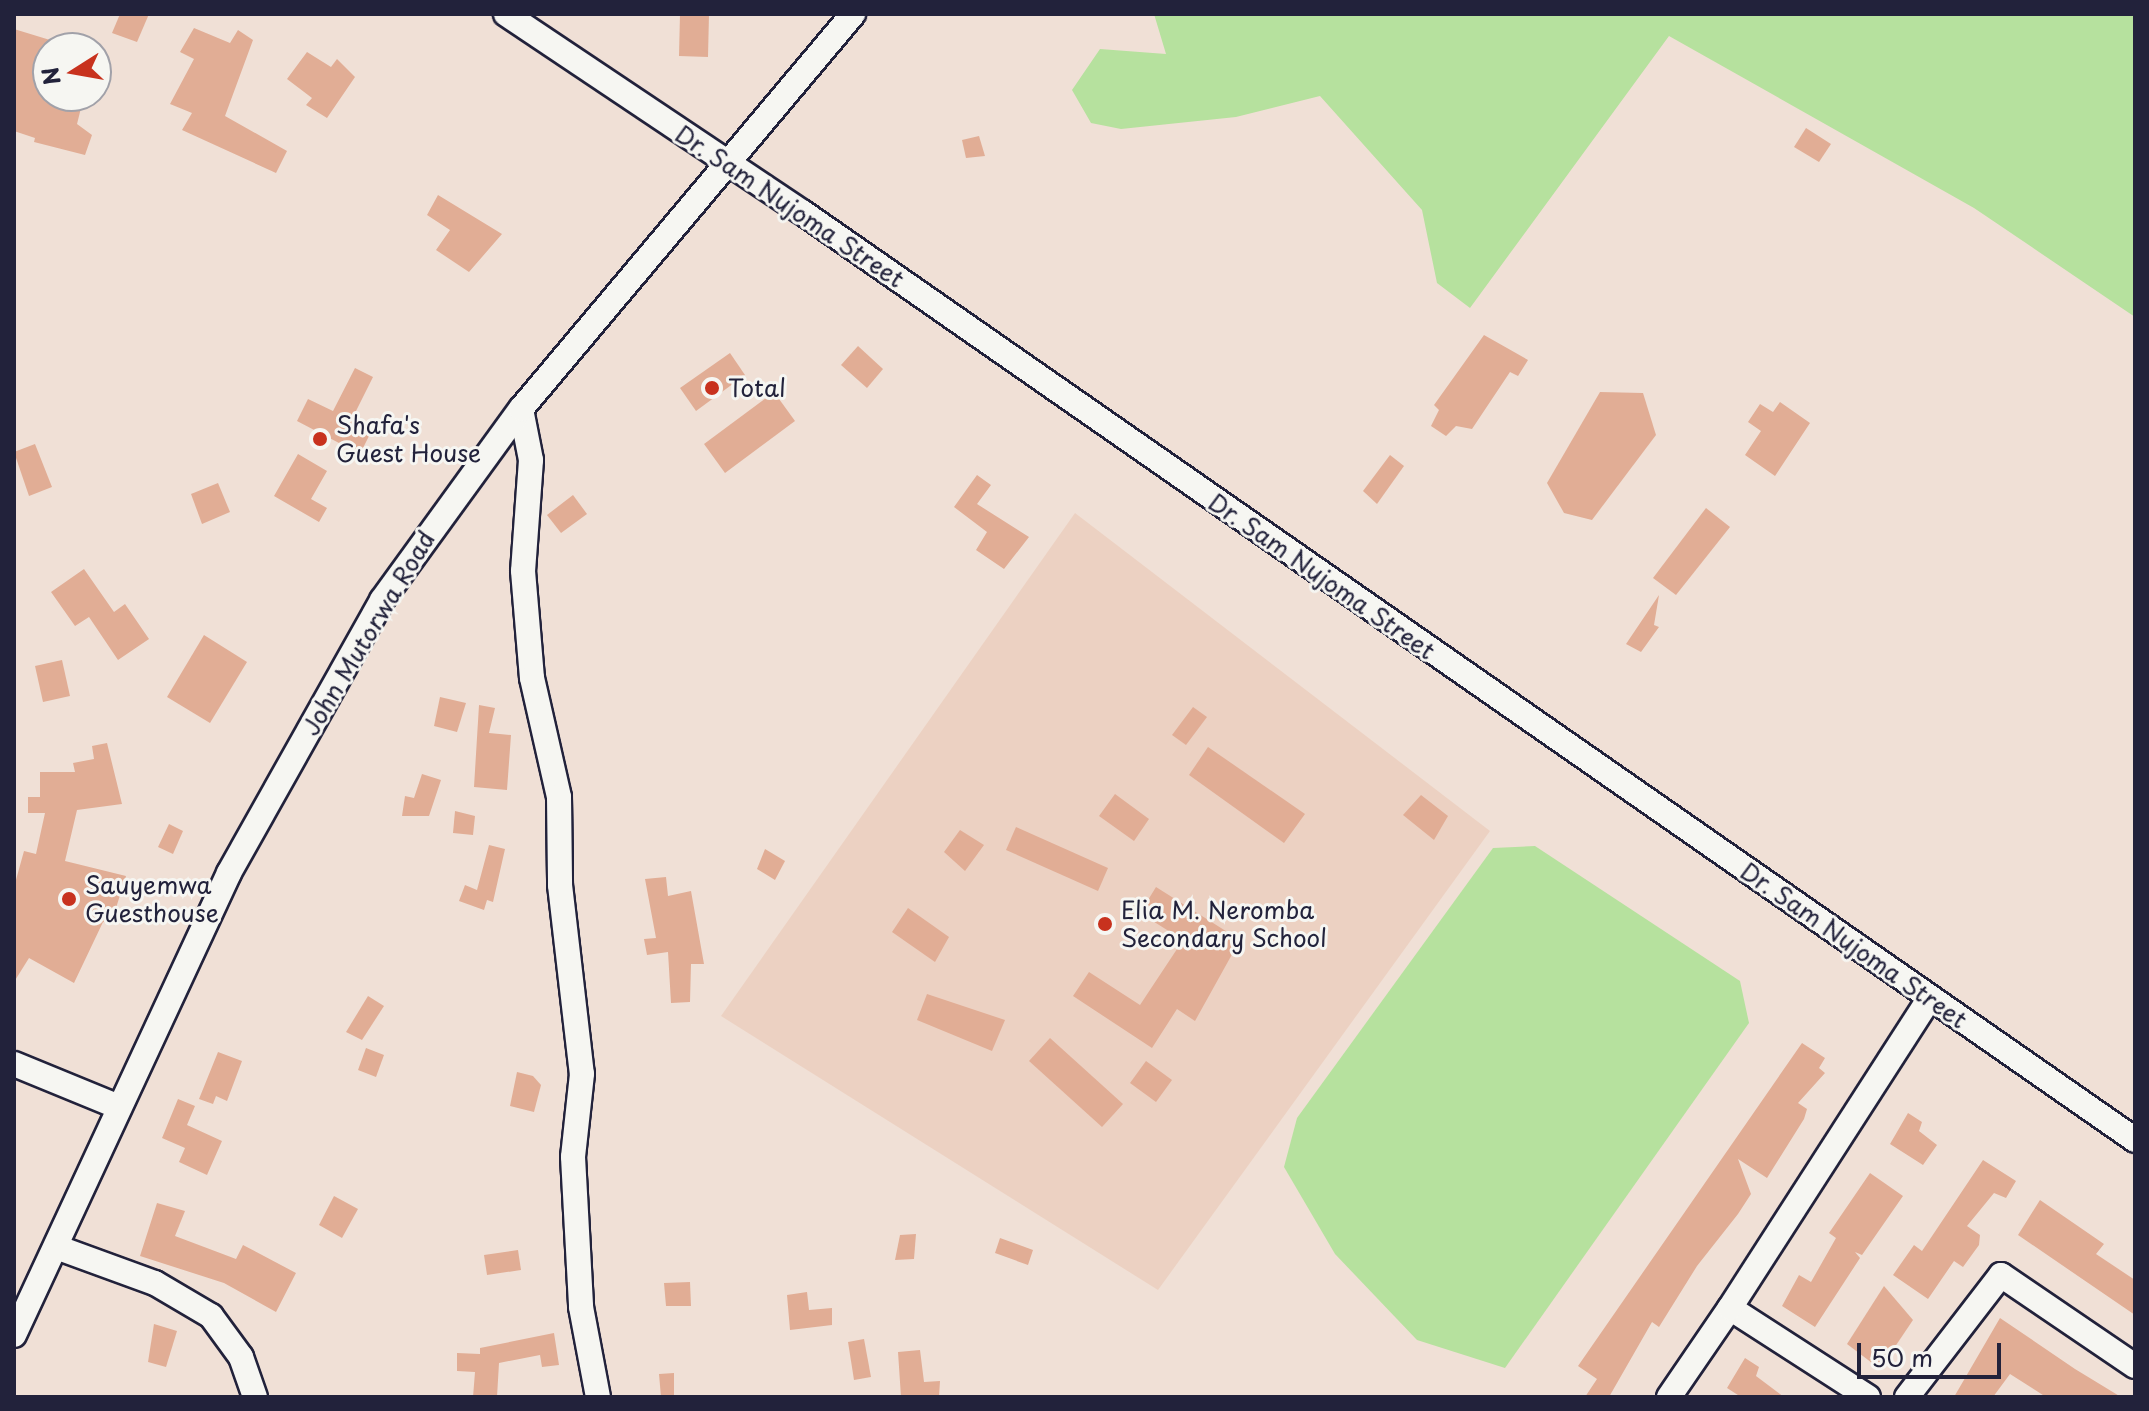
<!DOCTYPE html>
<style>
body{margin:0}
#map{position:relative;width:2149px;height:1411px;overflow:hidden;background:#f0e0d6;font-family:"Playpen Sans",sans-serif}
div>[style]{position:absolute}
.built>*{inset:0;background:#ecd1c2}
.green>*{inset:0;background:#b6e19e}
.building>*{inset:0;background:#e1ad95}
.roads{filter:drop-shadow(2px 0 #22223b) drop-shadow(-2px 0 #22223b) drop-shadow(0 2px #22223b) drop-shadow(0 -2px #22223b)}
.minor>*{height:24px;margin:-12px;padding:0 12px;transform-origin:12px;border-radius:12px;background:#f6f6f2}
.dots>*{width:22px;height:22px;translate:-50% -50%;box-sizing:border-box;border:4px solid #f6f6f2;border-radius:50%}
span{translate:-50% -50%;white-space:nowrap;text-align:center;line-height:1.15;-webkit-text-stroke:6px #f6f6f2;paint-order:stroke}
.street-label{font-size:24px;color:#22223b}
.poi-label{font-size:24px;color:#22223b}
.left{translate:0 -50%;text-align:left}
.frame{position:absolute;inset:0;border:16px solid #22223b;pointer-events:none}
.north{position:absolute;left:32px;top:32px;width:80px;height:80px;box-sizing:border-box;background:#f6f6f2;border:2px solid #a1a1a9;border-radius:50%;rotate:259deg;font-size:22px;font-weight:700;line-height:32px;text-align:center;color:#22223b}
.north::after{content:'';display:block;margin:auto;width:28px;height:36px;background:#c8321e;clip-path:polygon(50% 0,100% 100%,50% 72%,0 100%)}
.scale{position:absolute;left:1857px;top:1343px;width:144px;height:36px;box-sizing:border-box;border:4px solid #22223b;border-top:0;padding-left:10px;font-size:24px;line-height:28px;white-space:nowrap;color:#22223b;-webkit-text-stroke:6px #f6f6f2;paint-order:stroke}
</style>
<div id="map">
<div class="built">
<i style="clip-path:polygon(1075px 513px,1490px 831px,1158px 1290px,721px 1016px)"></i>
</div>
<div class="green">
<i style="clip-path:polygon(1154px 14px,2135px 14px,2135px 317px,1974px 208px,1669px 36px,1470px 308px,1437px 283px,1422px 210px,1320px 96px,1236px 117px,1121px 129px,1091px 123px,1072px 90px,1100px 49px,1166px 54px)"></i>
<i style="clip-path:polygon(1535px 846px,1740px 981px,1749px 1023px,1505px 1368px,1417px 1340px,1335px 1254px,1284px 1167px,1297px 1118px,1493px 848px)"></i>
</div>
<div class="building">
<i style="clip-path:polygon(120px 14px,149px 14px,137px 42px,112px 33px)"></i>
<i style="clip-path:polygon(680px 14px,709px 14px,708px 57px,679px 56px)"></i>
<i style="clip-path:polygon(194px 28px,230px 43px,238px 30px,253px 40px,225px 116px,287px 151px,276px 173px,182px 130px,192px 113px,170px 104px,194px 59px,180px 52px)"></i>
<i style="clip-path:polygon(14px 29px,50px 40px,48px 96px,84px 96px,77px 124px,92px 135px,85px 155px,34px 142px,35px 138px,14px 131px)"></i>
<i style="clip-path:polygon(307px 52px,331px 67px,337px 59px,355px 77px,327px 118px,306px 105px,312px 98px,287px 79px)"></i>
<i style="clip-path:polygon(1806px 128px,1831px 144px,1819px 162px,1794px 147px)"></i>
<i style="clip-path:polygon(979px 136px,985px 156px,966px 158px,962px 140px)"></i>
<i style="clip-path:polygon(438px 195px,502px 234px,469px 272px,436px 250px,450px 230px,427px 215px)"></i>
<i style="clip-path:polygon(1484px 335px,1528px 360px,1518px 376px,1510px 372px,1472px 429px,1456px 426px,1446px 436px,1431px 426px,1439px 410px,1434px 405px)"></i>
<i style="clip-path:polygon(858px 346px,883px 369px,867px 388px,841px 365px)"></i>
<i style="clip-path:polygon(730px 353px,745px 375px,696px 411px,680px 388px)"></i>
<i style="clip-path:polygon(355px 368px,373px 377px,351px 421px,371px 432px,360px 454px,297px 421px,308px 399px,333px 411px)"></i>
<i style="clip-path:polygon(774px 392px,795px 421px,725px 473px,704px 444px)"></i>
<i style="clip-path:polygon(1600px 392px,1643px 393px,1656px 435px,1592px 520px,1564px 513px,1547px 483px)"></i>
<i style="clip-path:polygon(1780px 402px,1810px 423px,1775px 476px,1745px 455px,1761px 431px,1748px 422px,1760px 404px,1773px 412px)"></i>
<i style="clip-path:polygon(35px 444px,52px 487px,29px 496px,14px 452px)"></i>
<i style="clip-path:polygon(298px 454px,327px 471px,311px 499px,327px 508px,319px 522px,274px 496px)"></i>
<i style="clip-path:polygon(1390px 455px,1404px 466px,1377px 504px,1363px 491px)"></i>
<i style="clip-path:polygon(977px 475px,991px 485px,977px 504px,1029px 537px,1004px 569px,976px 550px,987px 532px,954px 507px)"></i>
<i style="clip-path:polygon(218px 483px,230px 512px,202px 524px,191px 494px)"></i>
<i style="clip-path:polygon(573px 495px,587px 514px,561px 533px,547px 515px)"></i>
<i style="clip-path:polygon(1706px 508px,1730px 527px,1676px 595px,1653px 578px)"></i>
<i style="clip-path:polygon(84px 569px,114px 612px,125px 604px,149px 639px,118px 660px,89px 617px,75px 626px,51px 592px)"></i>
<i style="clip-path:polygon(1659px 595px,1654px 625px,1659px 627px,1641px 652px,1626px 644px)"></i>
<i style="clip-path:polygon(204px 635px,247px 662px,210px 723px,167px 697px)"></i>
<i style="clip-path:polygon(62px 660px,70px 696px,43px 702px,35px 666px)"></i>
<i style="clip-path:polygon(440px 697px,466px 703px,457px 732px,434px 726px)"></i>
<i style="clip-path:polygon(479px 705px,495px 708px,489px 733px,511px 735px,507px 790px,474px 787px)"></i>
<i style="clip-path:polygon(1193px 707px,1207px 717px,1186px 745px,1172px 735px)"></i>
<i style="clip-path:polygon(107px 743px,122px 804px,77px 810px,65px 861px,126px 876px,111px 924px,103px 922px,74px 983px,29px 958px,14px 982px,14px 887px,24px 851px,36px 854px,45px 813px,28px 813px,28px 797px,40px 797px,40px 772px,75px 772px,73px 763px,94px 759px,92px 746px)"></i>
<i style="clip-path:polygon(1208px 747px,1305px 814px,1284px 843px,1189px 775px)"></i>
<i style="clip-path:polygon(422px 774px,441px 780px,429px 816px,402px 816px,405px 796px,414px 798px)"></i>
<i style="clip-path:polygon(1115px 794px,1149px 819px,1134px 841px,1099px 816px)"></i>
<i style="clip-path:polygon(1421px 795px,1448px 816px,1434px 840px,1403px 815px)"></i>
<i style="clip-path:polygon(455px 811px,475px 816px,473px 835px,453px 833px)"></i>
<i style="clip-path:polygon(169px 824px,183px 831px,173px 854px,158px 847px)"></i>
<i style="clip-path:polygon(1016px 827px,1108px 868px,1098px 891px,1006px 850px)"></i>
<i style="clip-path:polygon(960px 830px,984px 845px,965px 871px,944px 852px)"></i>
<i style="clip-path:polygon(489px 845px,505px 849px,493px 902px,487px 900px,484px 910px,459px 901px,465px 885px,477px 890px)"></i>
<i style="clip-path:polygon(765px 849px,785px 861px,775px 880px,757px 869px)"></i>
<i style="clip-path:polygon(666px 877px,668px 896px,691px 891px,704px 964px,691px 964px,690px 1002px,671px 1003px,668px 952px,647px 955px,644px 939px,656px 938px,645px 879px)"></i>
<i style="clip-path:polygon(1156px 887px,1240px 940px,1195px 1021px,1177px 1009px,1152px 1048px,1073px 996px,1089px 972px,1140px 1005px,1183px 940px,1140px 913px)"></i>
<i style="clip-path:polygon(908px 908px,949px 937px,935px 962px,892px 932px)"></i>
<i style="clip-path:polygon(927px 994px,1005px 1020px,992px 1051px,917px 1020px)"></i>
<i style="clip-path:polygon(368px 996px,384px 1006px,362px 1040px,346px 1032px)"></i>
<i style="clip-path:polygon(1050px 1038px,1123px 1104px,1102px 1127px,1029px 1061px)"></i>
<i style="clip-path:polygon(1802px 1043px,1825px 1058px,1819px 1068px,1825px 1073px,1798px 1103px,1807px 1109px,1804px 1119px,1767px 1178px,1738px 1159px,1751px 1194px,1738px 1214px,1697px 1266px,1659px 1327px,1652px 1322px,1609px 1397px,1585px 1397px,1597px 1379px,1578px 1366px)"></i>
<i style="clip-path:polygon(366px 1048px,384px 1055px,376px 1077px,358px 1070px)"></i>
<i style="clip-path:polygon(218px 1052px,242px 1061px,227px 1101px,216px 1096px,213px 1104px,199px 1099px)"></i>
<i style="clip-path:polygon(1146px 1061px,1172px 1080px,1156px 1102px,1130px 1083px)"></i>
<i style="clip-path:polygon(517px 1072px,533px 1076px,541px 1085px,534px 1112px,510px 1106px)"></i>
<i style="clip-path:polygon(178px 1099px,195px 1106px,187px 1125px,222px 1141px,207px 1175px,179px 1162px,185px 1148px,162px 1138px)"></i>
<i style="clip-path:polygon(1908px 1113px,1922px 1122px,1919px 1131px,1937px 1145px,1923px 1165px,1890px 1144px)"></i>
<i style="clip-path:polygon(1983px 1160px,2016px 1181px,2006px 1198px,1994px 1193px,1967px 1226px,1980px 1235px,1979px 1245px,1963px 1267px,1954px 1261px,1928px 1299px,1893px 1275px,1914px 1245px,1922px 1251px)"></i>
<i style="clip-path:polygon(1870px 1173px,1903px 1196px,1862px 1255px,1855px 1252px,1860px 1258px,1815px 1327px,1782px 1306px,1799px 1275px,1811px 1282px,1836px 1238px,1829px 1233px)"></i>
<i style="clip-path:polygon(334px 1196px,358px 1209px,342px 1238px,319px 1225px)"></i>
<i style="clip-path:polygon(2040px 1200px,2104px 1244px,2096px 1254px,2135px 1280px,2135px 1315px,2018px 1235px)"></i>
<i style="clip-path:polygon(157px 1203px,185px 1211px,175px 1236px,236px 1259px,243px 1245px,296px 1273px,276px 1312px,224px 1283px,140px 1256px)"></i>
<i style="clip-path:polygon(916px 1234px,914px 1259px,895px 1260px,900px 1235px)"></i>
<i style="clip-path:polygon(1000px 1238px,1033px 1250px,1028px 1265px,995px 1253px)"></i>
<i style="clip-path:polygon(518px 1250px,521px 1270px,487px 1275px,484px 1255px)"></i>
<i style="clip-path:polygon(690px 1282px,691px 1306px,666px 1306px,664px 1283px)"></i>
<i style="clip-path:polygon(1884px 1286px,1913px 1320px,1880px 1369px,1847px 1344px)"></i>
<i style="clip-path:polygon(807px 1292px,809px 1310px,832px 1308px,832px 1325px,790px 1330px,787px 1295px)"></i>
<i style="clip-path:polygon(2000px 1318px,2075px 1369px,2121px 1397px,2046px 1397px,2010px 1374px,1993px 1397px,1954px 1397px)"></i>
<i style="clip-path:polygon(154px 1324px,177px 1331px,166px 1367px,148px 1362px)"></i>
<i style="clip-path:polygon(554px 1333px,559px 1365px,542px 1367px,540px 1355px,499px 1363px,497px 1397px,473px 1397px,475px 1372px,457px 1371px,457px 1353px,480px 1354px,480px 1348px)"></i>
<i style="clip-path:polygon(864px 1339px,871px 1377px,854px 1380px,848px 1342px)"></i>
<i style="clip-path:polygon(920px 1350px,924px 1382px,940px 1381px,939px 1397px,901px 1397px,898px 1352px)"></i>
<i style="clip-path:polygon(1745px 1358px,1759px 1367px,1756px 1376px,1784px 1397px,1741px 1397px,1727px 1388px)"></i>
<i style="clip-path:polygon(674px 1373px,674px 1397px,661px 1397px,659px 1374px)"></i>
</div>
<div class="roads">
<div class="minor">
<i style="left:506px;top:14px;width:356px;rotate:33.8deg"></i>
<i style="left:802px;top:212px;width:1624px;rotate:34.84deg"></i>
<i style="left:521px;top:409px;width:52px;rotate:78.9deg"></i>
<i style="left:531px;top:460px;width:111px;rotate:94.1deg"></i>
<i style="left:523px;top:571px;width:107px;rotate:85.2deg"></i>
<i style="left:532px;top:678px;width:122px;rotate:77.2deg"></i>
<i style="left:559px;top:797px;width:88px;rotate:89.3deg"></i>
<i style="left:560px;top:885px;width:190px;rotate:83.4deg"></i>
<i style="left:582px;top:1074px;width:83px;rotate:96.2deg"></i>
<i style="left:573px;top:1157px;width:150px;rotate:86.9deg"></i>
<i style="left:581px;top:1307px;width:92px;rotate:79.3deg"></i>
<i style="left:14px;top:1064px;width:113px;rotate:22.3deg"></i>
<i style="left:56px;top:1247px;width:105px;rotate:20deg"></i>
<i style="left:155px;top:1283px;width:65px;rotate:30.5deg"></i>
<i style="left:211px;top:1316px;width:51px;rotate:53.8deg"></i>
<i style="left:241px;top:1357px;width:42px;rotate:70.7deg"></i>
<i style="left:14px;top:1335px;width:510px;rotate:-65.04deg"></i>
<i style="left:229px;top:873px;width:313px;rotate:-60.7deg"></i>
<i style="left:382px;top:600px;width:236px;rotate:-54deg"></i>
<i style="left:521px;top:409px;width:516px;rotate:-49.95deg"></i>
<i style="left:1669px;top:1397px;width:108px;rotate:-55.6deg"></i>
<i style="left:1868px;top:1397px;width:164px;rotate:-147.2deg"></i>
<i style="left:1730px;top:1308px;width:369px;rotate:-57.2deg"></i>
<i style="left:1907px;top:1397px;width:154px;rotate:-52.4deg"></i>
<i style="left:2001px;top:1275px;width:162px;rotate:34.2deg"></i>
</div>
</div>
<div class="dots">
<i style="left:712px;top:388px;background:#c8321e"></i>
<i style="left:320px;top:439px;background:#c8321e"></i>
<i style="left:69px;top:899px;background:#c8321e"></i>
<i style="left:1105px;top:924px;background:#c8321e"></i>
</div>
<div class="street-label">
<span style="left:790px;top:206px;rotate:34deg">Dr. Sam Nujoma Street</span>
<span style="left:1322px;top:576px;rotate:35deg">Dr. Sam Nujoma Street</span>
<span style="left:368px;top:633px;rotate:-59deg">John Mutorwa Road</span>
<span style="left:1854px;top:945px;rotate:35deg">Dr. Sam Nujoma Street</span>
</div>
<div class="poi-label">
<span class="left" style="left:728px;top:388px">Total</span>
<span class="left" style="left:336px;top:439px">Shafa's<br>Guest House</span>
<span class="left" style="left:85px;top:899px">Sauyemwa<br>Guesthouse</span>
<span class="left" style="left:1121px;top:924px">Elia M. Neromba<br>Secondary School</span>
</div>
<div class="frame"></div>
<div class="north">N</div>
<div class="scale">50 m</div>
</div>
